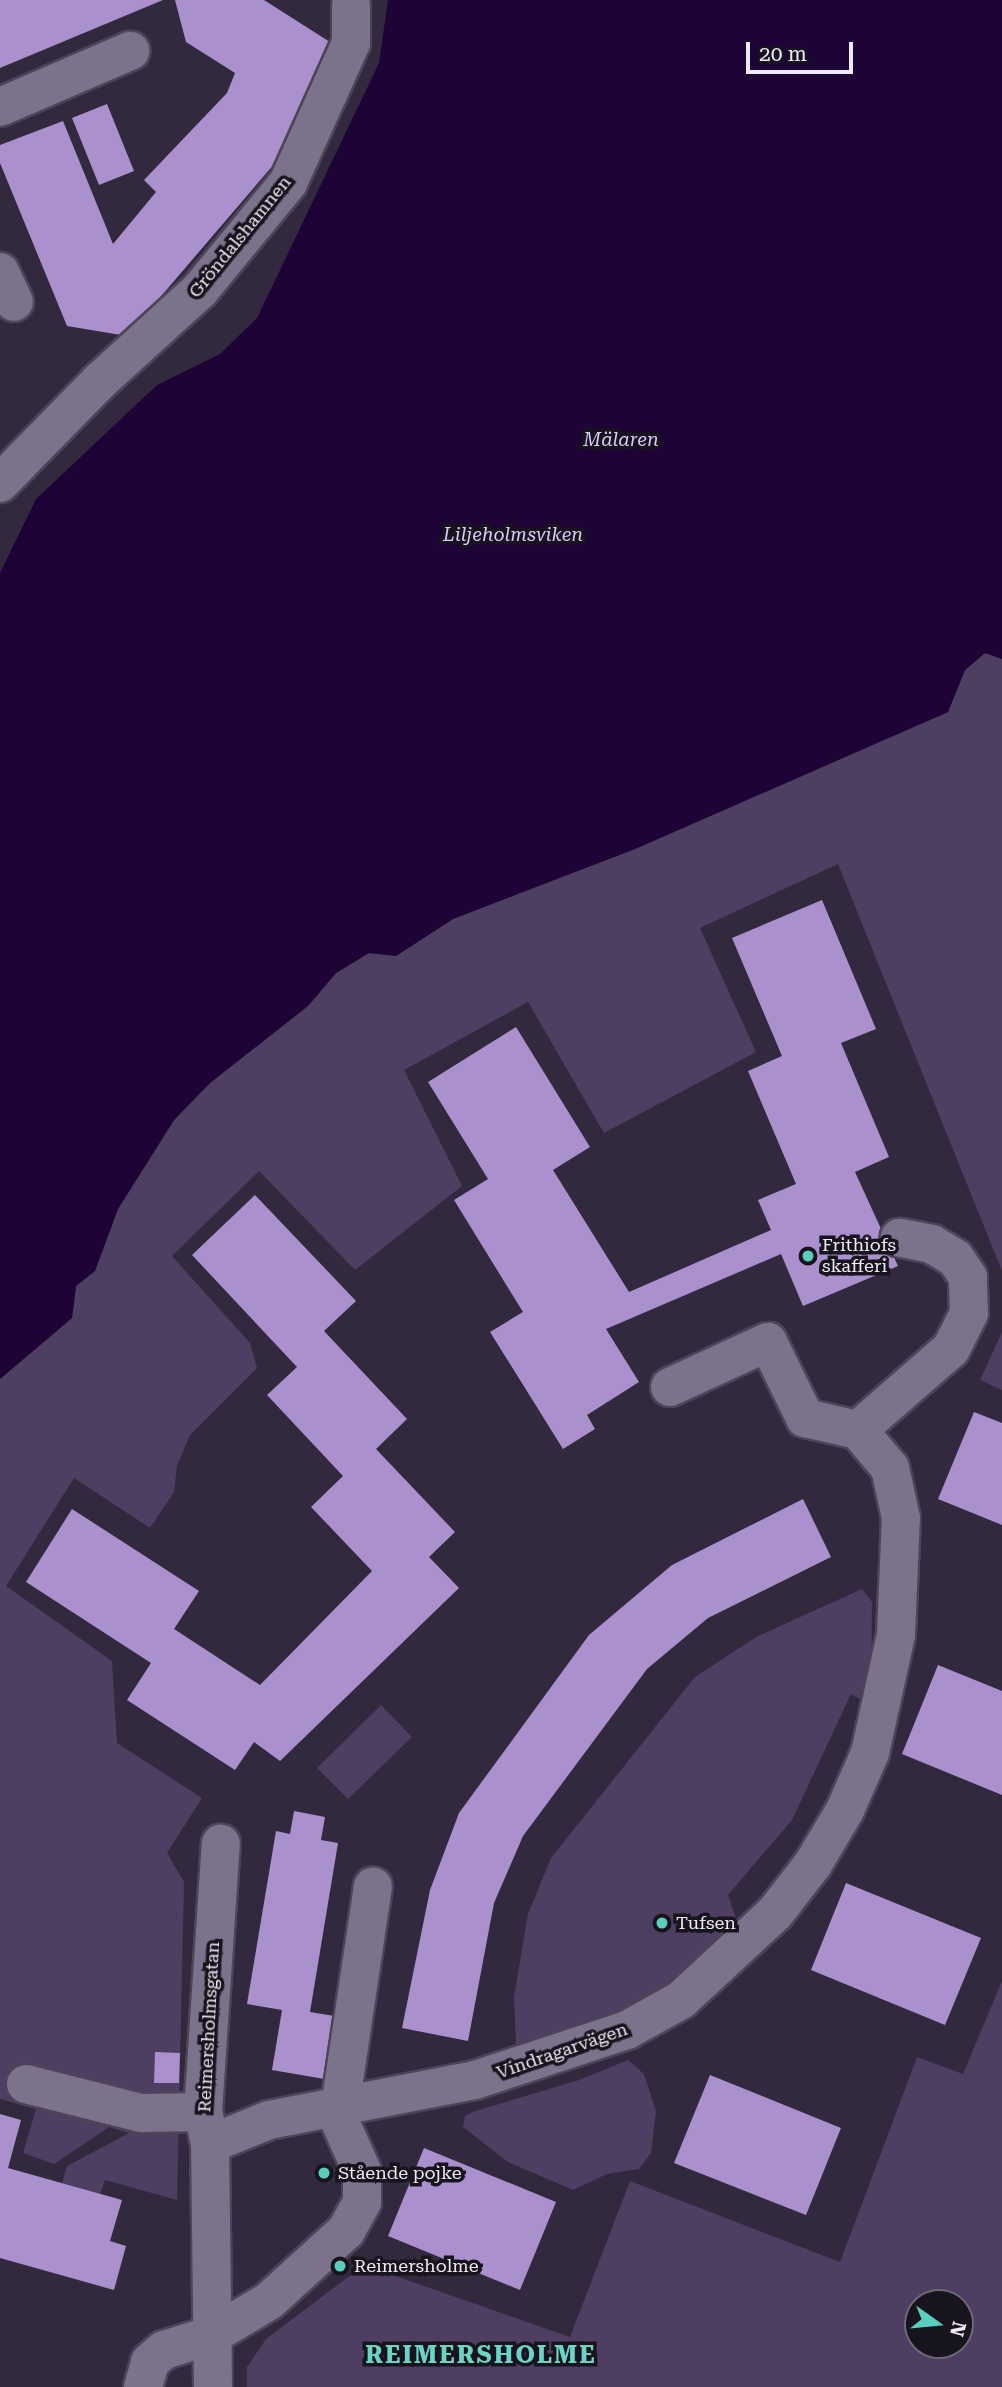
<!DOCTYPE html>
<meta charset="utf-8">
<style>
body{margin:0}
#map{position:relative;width:1002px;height:2387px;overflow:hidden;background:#32293f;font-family:"Roboto Serif",serif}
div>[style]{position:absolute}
.green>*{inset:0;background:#4d3e62}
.water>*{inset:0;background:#1e0436}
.building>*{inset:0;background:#aa91ce}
.roads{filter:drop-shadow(2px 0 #4d4557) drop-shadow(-2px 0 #4d4557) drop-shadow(0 2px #4d4557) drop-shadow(0 -2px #4d4557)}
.minor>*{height:38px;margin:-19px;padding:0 19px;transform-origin:19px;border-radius:19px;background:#7c728b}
.dots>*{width:19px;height:19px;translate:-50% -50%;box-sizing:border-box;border:4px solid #18141e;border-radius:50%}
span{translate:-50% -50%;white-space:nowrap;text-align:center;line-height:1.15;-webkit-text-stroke:7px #18141e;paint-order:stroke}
.street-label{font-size:18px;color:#eee8f7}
.poi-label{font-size:18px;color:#eee8f7}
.left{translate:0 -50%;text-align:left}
.water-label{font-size:19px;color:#ddc9fc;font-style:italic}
.district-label{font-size:24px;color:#6cd4c4;font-weight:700;letter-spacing:2px}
.north{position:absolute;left:904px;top:2289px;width:70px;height:70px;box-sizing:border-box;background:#18141e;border:2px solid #6e6975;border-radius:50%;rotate:105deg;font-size:19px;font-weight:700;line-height:28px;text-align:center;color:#eee8f7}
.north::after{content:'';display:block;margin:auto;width:24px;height:32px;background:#5acebd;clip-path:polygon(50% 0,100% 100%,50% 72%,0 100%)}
.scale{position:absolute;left:746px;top:42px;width:107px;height:32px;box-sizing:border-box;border:4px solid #eee8f7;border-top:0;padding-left:9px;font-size:21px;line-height:24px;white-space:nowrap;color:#eee8f7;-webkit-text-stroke:5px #18141e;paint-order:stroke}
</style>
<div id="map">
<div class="green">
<i style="clip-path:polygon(985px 653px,1002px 659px,1002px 1271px,838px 864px,700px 928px,756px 1052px,604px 1133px,528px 1002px,404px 1070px,462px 1186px,355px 1270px,259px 1171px,172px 1256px,250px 1343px,257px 1368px,190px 1435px,177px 1466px,174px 1492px,150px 1528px,74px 1478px,6px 1586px,112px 1661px,117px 1743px,202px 1798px,167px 1853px,184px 1882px,177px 2200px,105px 2180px,100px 2194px,62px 2183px,67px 2166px,129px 2133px,109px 2127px,54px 2164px,23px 2153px,36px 2109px,0 2099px,0 1379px,72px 1318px,76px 1286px,95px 1271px,118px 1209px,174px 1120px,210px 1083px,308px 1006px,336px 973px,369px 953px,396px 956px,453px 919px,635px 849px,948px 712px,965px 670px)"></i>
<i style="clip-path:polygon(1002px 1332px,1002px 1390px,980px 1380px)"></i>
<i style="clip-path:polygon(862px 1589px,872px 1602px,871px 1705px,851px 1694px,792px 1820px,728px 1895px,740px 1930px,667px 1993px,516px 2046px,514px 1997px,528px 1914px,551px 1858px,695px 1677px,756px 1637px)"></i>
<i style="clip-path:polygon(381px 1705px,412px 1737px,348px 1799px,317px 1768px)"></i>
<i style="clip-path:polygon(evenodd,1002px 1981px,1002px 2387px,247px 2387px,247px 2367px,266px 2339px,364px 2265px,570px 2337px,630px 2181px,840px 2262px,917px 2057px,963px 2074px,1002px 1981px,918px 2303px,960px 2303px,960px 2345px,918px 2345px,918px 2303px)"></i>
<i style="clip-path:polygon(628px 2060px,644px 2074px,656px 2111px,651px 2153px,639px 2169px,607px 2174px,573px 2190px,508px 2162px,463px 2127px,465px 2116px,472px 2112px,579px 2080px)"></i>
</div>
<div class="water">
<i style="clip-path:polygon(388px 0,1002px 0,1002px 659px,985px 653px,965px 670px,948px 712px,635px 849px,453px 919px,396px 956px,369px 953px,336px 973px,308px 1006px,210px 1083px,174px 1120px,118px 1209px,95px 1271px,76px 1286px,72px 1318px,0 1379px,0 573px,36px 499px,157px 385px,220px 354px,257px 318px,379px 63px)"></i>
</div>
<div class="building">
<i style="clip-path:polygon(0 0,163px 0,0 68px)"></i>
<i style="clip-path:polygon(175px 0,264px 0,333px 44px,275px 163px,127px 336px,67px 326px,0 163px,0 145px,63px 121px,113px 244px,156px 192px,144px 180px,227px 93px,235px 73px,186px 42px)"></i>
<i style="clip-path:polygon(107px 104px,134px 171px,99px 185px,72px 118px)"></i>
<i style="clip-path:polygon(822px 900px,876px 1029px,841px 1043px,889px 1157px,855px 1172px,898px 1266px,803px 1306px,781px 1254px,606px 1329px,639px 1382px,587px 1415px,595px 1429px,563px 1449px,490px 1332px,523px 1312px,454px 1200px,488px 1179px,428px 1082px,516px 1027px,590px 1147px,553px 1170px,629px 1292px,771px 1230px,758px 1200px,796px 1184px,748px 1071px,782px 1056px,732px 938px)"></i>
<i style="clip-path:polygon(255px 1195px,356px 1301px,324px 1331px,407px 1419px,376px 1449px,455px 1532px,429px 1557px,459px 1588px,280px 1761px,254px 1742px,235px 1770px,127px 1700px,151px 1663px,26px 1582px,72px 1509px,199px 1591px,174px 1629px,260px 1685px,372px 1571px,311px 1507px,343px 1476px,267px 1395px,297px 1367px,192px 1255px)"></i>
<i style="clip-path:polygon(974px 1412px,1002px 1423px,1002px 1525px,938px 1499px)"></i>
<i style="clip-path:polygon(803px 1499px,831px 1557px,708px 1618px,647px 1669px,523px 1836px,494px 1903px,468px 2041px,402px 2028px,430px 1890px,459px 1813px,589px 1635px,672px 1565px)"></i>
<i style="clip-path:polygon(938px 1665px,1002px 1691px,1002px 1795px,902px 1754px)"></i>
<i style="clip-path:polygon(294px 1811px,325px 1817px,321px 1840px,338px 1843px,310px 2012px,347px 2018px,336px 2081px,272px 2070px,282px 2010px,247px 2004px,276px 1831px,290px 1834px)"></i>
<i style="clip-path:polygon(846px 1883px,981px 1938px,945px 2025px,811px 1970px)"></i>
<i style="clip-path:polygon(155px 2052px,180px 2053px,179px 2083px,154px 2083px)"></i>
<i style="clip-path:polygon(710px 2075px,841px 2128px,806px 2215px,674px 2163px)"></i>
<i style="clip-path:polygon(0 2114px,21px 2120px,8px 2168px,122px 2200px,110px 2241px,126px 2246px,114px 2290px,0 2258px)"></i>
<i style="clip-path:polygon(424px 2148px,556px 2202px,520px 2290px,388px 2236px)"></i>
</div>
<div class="roads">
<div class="minor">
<i style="left:0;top:107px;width:142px;rotate:-23.3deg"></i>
<i style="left:0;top:272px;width:33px;rotate:65deg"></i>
<i style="left:0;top:483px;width:143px;rotate:-45.6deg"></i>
<i style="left:100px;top:381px;width:135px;rotate:-42.3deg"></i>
<i style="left:200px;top:290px;width:139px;rotate:-50.6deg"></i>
<i style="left:288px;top:183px;width:154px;rotate:-65.8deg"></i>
<i style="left:351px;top:43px;width:37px;rotate:-90deg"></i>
<i style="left:670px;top:1387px;width:108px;rotate:-24.7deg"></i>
<i style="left:768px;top:1342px;width:85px;rotate:64deg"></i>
<i style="left:805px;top:1418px;width:54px;rotate:12.8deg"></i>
<i style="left:858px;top:1430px;width:123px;rotate:-41.1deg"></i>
<i style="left:951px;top:1349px;width:40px;rotate:-63.4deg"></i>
<i style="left:969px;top:1313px;width:36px;rotate:-92deg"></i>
<i style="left:968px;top:1277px;width:23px;rotate:-124deg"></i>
<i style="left:955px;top:1258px;width:27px;rotate:-149deg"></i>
<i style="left:932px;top:1244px;width:33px;rotate:-169deg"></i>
<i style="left:26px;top:2084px;width:119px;rotate:14.2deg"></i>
<i style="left:141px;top:2113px;width:62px;rotate:-0.9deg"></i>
<i style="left:340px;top:2107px;width:223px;rotate:-81.5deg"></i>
<i style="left:210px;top:2144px;width:64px;rotate:-22.1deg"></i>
<i style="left:269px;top:2120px;width:210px;rotate:-11deg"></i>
<i style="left:475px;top:2080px;width:160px;rotate:-18.2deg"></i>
<i style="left:627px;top:2030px;width:62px;rotate:-29.1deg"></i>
<i style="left:681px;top:2000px;width:128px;rotate:-42.8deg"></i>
<i style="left:775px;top:1913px;width:62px;rotate:-52.2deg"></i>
<i style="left:813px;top:1864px;width:63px;rotate:-59.3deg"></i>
<i style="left:845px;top:1810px;width:62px;rotate:-66.3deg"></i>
<i style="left:870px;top:1753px;width:121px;rotate:-77.6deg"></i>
<i style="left:896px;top:1635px;width:117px;rotate:-87.6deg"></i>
<i style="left:901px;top:1518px;width:51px;rotate:-102.4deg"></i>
<i style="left:890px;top:1468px;width:50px;rotate:-130.1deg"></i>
<i style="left:143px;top:2387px;width:26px;rotate:-74deg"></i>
<i style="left:150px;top:2362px;width:18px;rotate:-41deg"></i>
<i style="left:164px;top:2350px;width:50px;rotate:-17.4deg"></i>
<i style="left:212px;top:2335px;width:66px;rotate:-30.8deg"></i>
<i style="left:269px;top:2301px;width:104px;rotate:-42.3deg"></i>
<i style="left:346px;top:2231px;width:33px;rotate:-61deg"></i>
<i style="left:362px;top:2202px;width:31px;rotate:-90deg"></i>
<i style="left:362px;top:2171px;width:69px;rotate:-114deg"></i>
<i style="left:213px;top:2387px;width:243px;rotate:-90.7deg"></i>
<i style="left:210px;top:2144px;width:33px;rotate:-102deg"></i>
<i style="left:203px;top:2112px;width:269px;rotate:-86.2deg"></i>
</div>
</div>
<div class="dots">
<i style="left:808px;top:1256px;background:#5acebd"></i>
<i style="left:662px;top:1923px;background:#5acebd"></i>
<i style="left:324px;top:2173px;background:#5acebd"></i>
<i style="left:340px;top:2266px;background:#5acebd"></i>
</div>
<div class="street-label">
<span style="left:240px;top:237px;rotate:-51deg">Gröndalshamnen</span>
<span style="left:209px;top:2027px;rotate:-87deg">Reimersholmsgatan</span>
<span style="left:562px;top:2051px;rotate:-19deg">Vindragarvägen</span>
</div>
<div class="poi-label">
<span class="left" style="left:822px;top:1256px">Frithiofs<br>skafferi</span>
<span class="left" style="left:676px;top:1923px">Tufsen</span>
<span class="left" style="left:338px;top:2173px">Stående pojke</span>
<span class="left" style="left:354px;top:2266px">Reimersholme</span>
</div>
<div class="water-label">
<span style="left:621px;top:440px">Mälaren</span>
<span style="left:513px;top:535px">Liljeholmsviken</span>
</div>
<div class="district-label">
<span style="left:481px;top:2356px">REIMERSHOLME</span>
</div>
<div class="north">N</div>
<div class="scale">20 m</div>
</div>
